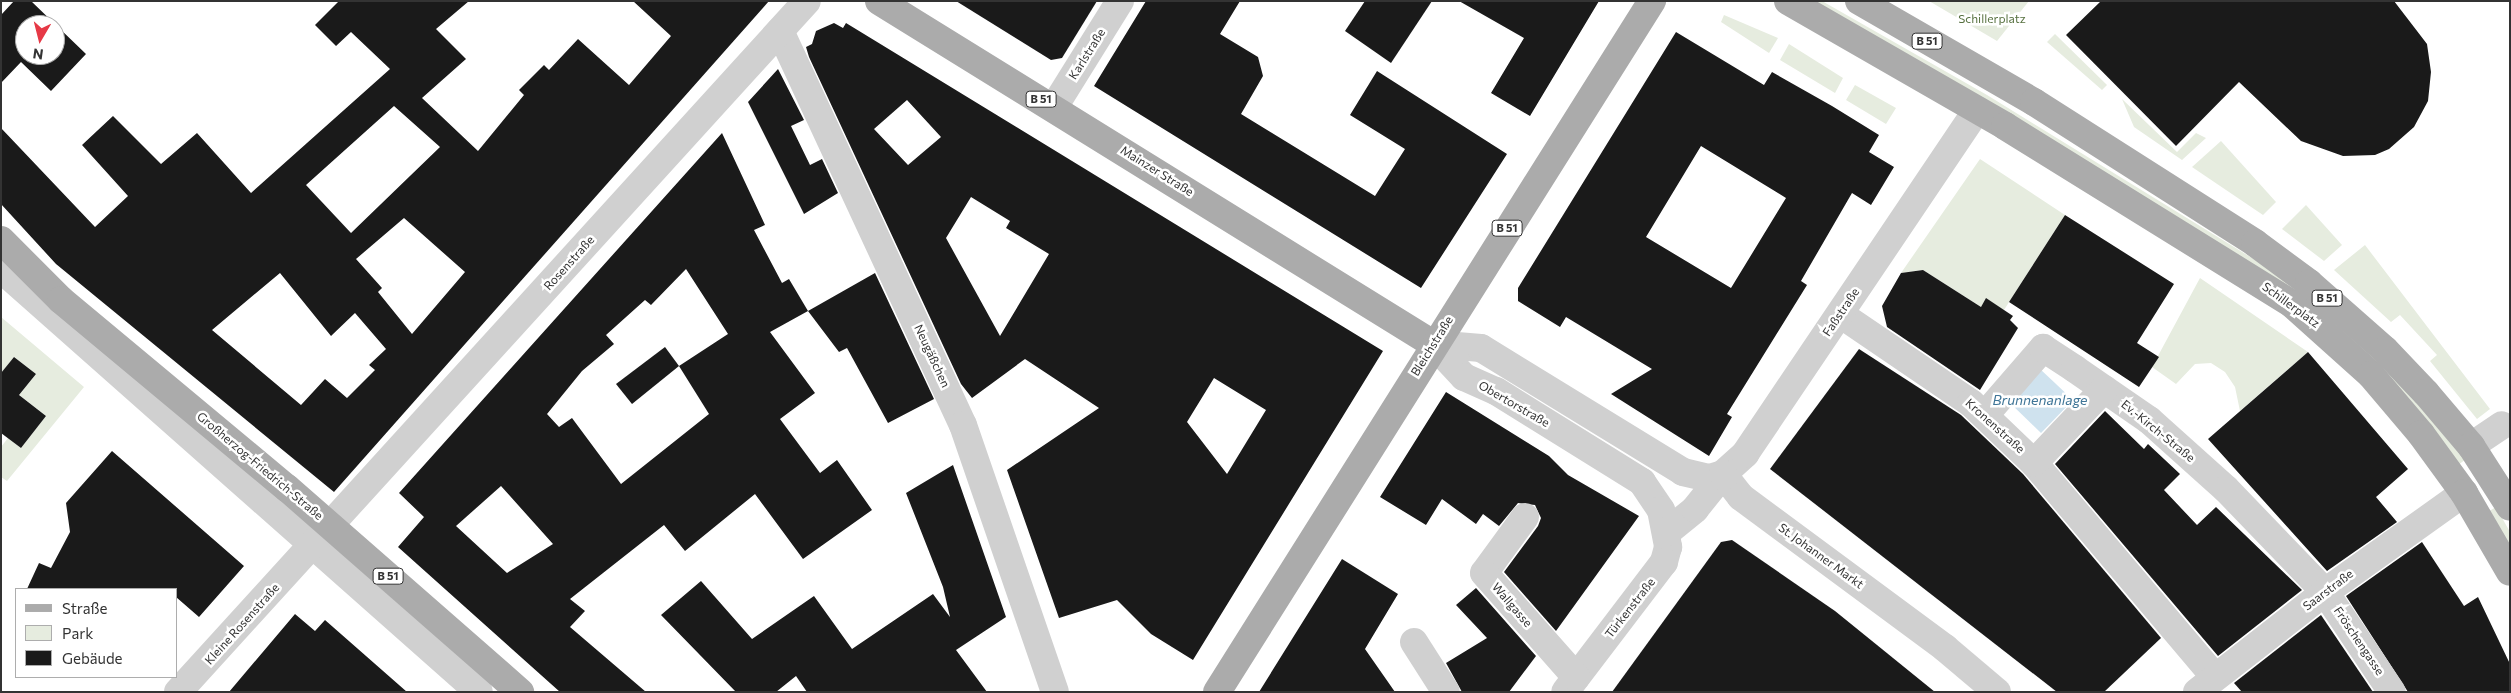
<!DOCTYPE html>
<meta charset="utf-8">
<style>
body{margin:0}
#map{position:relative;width:2511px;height:693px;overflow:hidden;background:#fff;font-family:Commissioner,sans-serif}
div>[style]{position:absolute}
.green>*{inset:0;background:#e6ecdf}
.water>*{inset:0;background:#cfe2ee}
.building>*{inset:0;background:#1a1a1a}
.minor>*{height:28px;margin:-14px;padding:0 14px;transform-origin:14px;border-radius:14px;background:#d0d0d0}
.major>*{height:28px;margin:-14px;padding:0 14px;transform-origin:14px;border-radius:14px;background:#ababab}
span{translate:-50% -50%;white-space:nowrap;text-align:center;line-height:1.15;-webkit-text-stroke:5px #fff;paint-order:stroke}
.shield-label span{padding:1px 4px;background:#fff;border:1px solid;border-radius:4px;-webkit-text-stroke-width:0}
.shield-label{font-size:11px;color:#333;font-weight:700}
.park-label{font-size:12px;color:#56703f}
.street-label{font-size:12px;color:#333}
.water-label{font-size:14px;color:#3f7597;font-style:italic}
.frame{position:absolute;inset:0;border:2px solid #333;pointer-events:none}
.legend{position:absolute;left:15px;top:588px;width:162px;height:90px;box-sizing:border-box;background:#fff;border:1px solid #adadad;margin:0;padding:6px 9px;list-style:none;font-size:15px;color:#333}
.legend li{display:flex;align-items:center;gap:10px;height:25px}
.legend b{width:25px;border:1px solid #adadad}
.north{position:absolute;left:15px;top:15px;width:50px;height:50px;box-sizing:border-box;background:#fff;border:1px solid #adadad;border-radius:50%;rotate:188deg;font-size:14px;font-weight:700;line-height:20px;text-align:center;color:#333}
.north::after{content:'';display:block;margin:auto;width:18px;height:22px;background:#e63946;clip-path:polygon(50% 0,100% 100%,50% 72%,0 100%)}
</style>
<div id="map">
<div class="green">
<i style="clip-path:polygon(1805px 1px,1822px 1px,1987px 95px,2304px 290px,2378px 357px,2465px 460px,2455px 467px,2371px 364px)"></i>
<i style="clip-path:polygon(1929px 1px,2029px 1px,1997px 41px)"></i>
<i style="clip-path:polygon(1724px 15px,1778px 38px,1769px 53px,1721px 22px)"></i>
<i style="clip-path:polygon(2055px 34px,2107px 85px,2102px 90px,2047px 42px)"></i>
<i style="clip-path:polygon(1789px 44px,1843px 78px,1835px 93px,1780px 60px)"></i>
<i style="clip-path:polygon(1855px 85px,1896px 108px,1886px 124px,1846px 100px)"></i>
<i style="clip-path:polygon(2122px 99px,2177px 152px,2196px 133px,2206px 138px,2182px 160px,2134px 127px)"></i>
<i style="clip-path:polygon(2221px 141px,2276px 202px,2263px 215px,2192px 167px)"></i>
<i style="clip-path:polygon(1980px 159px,2065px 215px,2004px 310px,1986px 299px,1981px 307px,1923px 270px,1901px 273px)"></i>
<i style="clip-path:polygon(2306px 205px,2342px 245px,2324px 261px,2282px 229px)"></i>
<i style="clip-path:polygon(2365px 245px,2490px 409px,2477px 419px,2430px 361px,2437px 355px,2400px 315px,2391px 322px,2334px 270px)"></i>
<i style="clip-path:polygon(2200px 278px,2308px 352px,2240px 411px,2235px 387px,2225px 372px,2211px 363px,2195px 364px,2176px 384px,2152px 367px)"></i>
<i style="clip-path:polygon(1px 317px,84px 387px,7px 481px,1px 477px,1px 447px,8px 438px,21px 448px,46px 416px,19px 395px,36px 374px,14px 357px,1px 373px)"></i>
<i style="clip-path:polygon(2496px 507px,2510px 532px,2510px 553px,2486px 513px)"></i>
</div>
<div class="water">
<i style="clip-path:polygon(2039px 368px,2073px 400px,2041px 433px,2008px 401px)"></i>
</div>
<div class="building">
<i style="clip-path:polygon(evenodd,14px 1px,31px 1px,86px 54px,51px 91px,21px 62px,1px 83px,1px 15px,14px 1px,25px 25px,55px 25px,55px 55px,25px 55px,25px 25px)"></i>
<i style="clip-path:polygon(evenodd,339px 1px,469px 1px,436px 29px,466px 59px,422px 98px,478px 151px,524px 95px,519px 90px,544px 65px,549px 70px,578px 39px,629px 85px,671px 36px,633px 1px,769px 1px,334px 492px,56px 264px,1px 204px,1px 128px,95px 227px,128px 196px,82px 145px,113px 116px,161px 164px,197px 133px,251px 193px,390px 69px,351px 32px,336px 46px,315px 25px,339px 1px,394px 106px,440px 147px,351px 233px,306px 185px,394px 106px,339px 1px,404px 218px,465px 272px,412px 334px,378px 292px,382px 288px,356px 259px,404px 218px,339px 1px,280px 273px,331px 336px,355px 313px,386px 349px,369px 365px,375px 370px,347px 398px,325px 379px,301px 405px,212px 330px,280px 273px)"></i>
<i style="clip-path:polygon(956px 1px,1097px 1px,1062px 58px,1051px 60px)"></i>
<i style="clip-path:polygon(1146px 1px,1240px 1px,1220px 34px,1258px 57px,1263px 76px,1241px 114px,1375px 196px,1405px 149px,1350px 115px,1377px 71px,1507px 154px,1421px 288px,1094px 86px)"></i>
<i style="clip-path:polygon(1365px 1px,1432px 1px,1391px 63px,1345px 31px)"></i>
<i style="clip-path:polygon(1459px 1px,1599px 1px,1530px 116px,1491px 93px,1524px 38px)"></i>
<i style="clip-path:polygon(2101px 1px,2394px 1px,2427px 44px,2431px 72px,2428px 101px,2414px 127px,2389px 149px,2375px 155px,2343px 156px,2301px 141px,2239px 82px,2176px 146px,2066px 35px)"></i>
<i style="clip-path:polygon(evenodd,834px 23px,843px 28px,846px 23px,1383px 351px,1193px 660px,1151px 634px,1117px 600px,1059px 618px,1007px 470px,1099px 408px,1025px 359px,972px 398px,961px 384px,809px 57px,806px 47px,812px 44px,816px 31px,834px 23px,907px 100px,941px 137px,908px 165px,874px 129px,907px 100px,834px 23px,971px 197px,1010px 221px,1006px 228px,1049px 254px,1000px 336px,946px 238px,971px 197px,834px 23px,1214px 378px,1266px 410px,1227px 474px,1187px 422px,1214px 378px)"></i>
<i style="clip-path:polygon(evenodd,1676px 32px,1764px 85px,1772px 72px,1832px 106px,1879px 135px,1869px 152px,1894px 167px,1871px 205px,1852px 193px,1801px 281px,1807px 285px,1727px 414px,1732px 417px,1709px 456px,1611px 394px,1652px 369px,1566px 317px,1560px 327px,1518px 301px,1518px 288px,1676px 32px,1701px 146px,1786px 198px,1731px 288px,1646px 237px,1701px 146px)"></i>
<i style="clip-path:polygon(778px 69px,804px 120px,791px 126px,810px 165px,822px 159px,838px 193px,804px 214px,748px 102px)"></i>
<i style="clip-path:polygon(evenodd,722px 133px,765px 225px,754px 230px,782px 283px,789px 279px,808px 311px,770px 332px,815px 393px,780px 419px,820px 473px,837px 460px,872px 510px,803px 559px,755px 494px,685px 551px,664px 525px,570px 599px,585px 611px,570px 627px,646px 692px,560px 692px,398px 547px,424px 517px,399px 493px,722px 133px,686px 269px,728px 334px,679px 366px,709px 414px,621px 484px,572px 418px,559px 427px,547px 414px,582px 371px,614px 344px,606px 335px,645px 300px,651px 305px,686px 269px,722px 133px,501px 486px,553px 544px,507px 573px,456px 526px,501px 486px)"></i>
<i style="clip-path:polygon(2065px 215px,2174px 284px,2137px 343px,2159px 357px,2139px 387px,2009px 302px)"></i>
<i style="clip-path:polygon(1923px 270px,1981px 307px,1986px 298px,2013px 316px,2010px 320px,2018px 328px,1980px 390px,1887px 327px,1882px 306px,1901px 273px)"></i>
<i style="clip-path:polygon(875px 273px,934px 399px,888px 423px,847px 348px,839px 352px,808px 311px)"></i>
<i style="clip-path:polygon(665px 347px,679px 366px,632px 404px,616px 384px)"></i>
<i style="clip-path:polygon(1859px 349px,1961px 415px,2023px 474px,2161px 638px,2104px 692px,2057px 692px,1770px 469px)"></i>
<i style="clip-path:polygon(2308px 352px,2408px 469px,2376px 497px,2397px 522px,2327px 571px,2208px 439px)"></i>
<i style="clip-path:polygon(14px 357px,36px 374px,19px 395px,46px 416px,21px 448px,1px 433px,1px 373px)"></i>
<i style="clip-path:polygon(1446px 392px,1549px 456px,1568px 475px,1639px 516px,1556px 631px,1504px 572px,1538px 526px,1541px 518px,1535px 505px,1518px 503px,1499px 526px,1483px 514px,1476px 524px,1442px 499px,1426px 525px,1380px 497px)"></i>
<i style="clip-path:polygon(2105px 411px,2144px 449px,2148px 444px,2180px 474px,2164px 490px,2197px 525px,2216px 507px,2302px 590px,2218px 656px,2055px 464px)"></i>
<i style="clip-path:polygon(112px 451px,244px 566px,199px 617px,176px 597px,176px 589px,27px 589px,39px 563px,51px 568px,70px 532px,66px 503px)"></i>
<i style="clip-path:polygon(953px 465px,1006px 617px,956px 650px,987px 692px,807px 692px,796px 676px,776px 692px,736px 692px,661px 615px,701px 581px,752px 639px,814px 596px,852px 649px,933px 594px,950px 617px,943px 587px,906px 493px)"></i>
<i style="clip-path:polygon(1732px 540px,1835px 611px,1935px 692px,1612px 692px,1721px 542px)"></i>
<i style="clip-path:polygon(2422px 542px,2464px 606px,2478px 597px,2510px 664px,2510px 692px,2408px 692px,2346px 596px)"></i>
<i style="clip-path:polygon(1342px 559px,1398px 594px,1365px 649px,1395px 692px,1259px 692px)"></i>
<i style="clip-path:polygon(1476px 588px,1536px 656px,1509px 692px,1462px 692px,1446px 663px,1487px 638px,1456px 605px)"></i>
<i style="clip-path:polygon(295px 614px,315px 631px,325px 620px,407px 692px,229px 692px)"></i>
<i style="clip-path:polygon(2321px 615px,2373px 692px,2242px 692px,2234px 683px)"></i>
</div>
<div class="minor">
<i style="left:780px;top:31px;width:434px;rotate:65.1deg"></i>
<i style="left:963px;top:425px;width:282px;rotate:71deg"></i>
<i style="left:1054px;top:107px;width:125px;rotate:-58.1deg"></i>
<i style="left:1px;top:269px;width:638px;rotate:41.51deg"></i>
<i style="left:1840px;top:314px;width:158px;rotate:34.2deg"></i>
<i style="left:1971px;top:403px;width:87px;rotate:43.6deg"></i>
<i style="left:2034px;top:463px;width:280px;rotate:49.8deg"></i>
<i style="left:1433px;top:344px;width:48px;rotate:4.8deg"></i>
<i style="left:1481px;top:348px;width:237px;rotate:31.5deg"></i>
<i style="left:1683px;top:472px;width:28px;rotate:13deg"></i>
<i style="left:1710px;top:478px;width:14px;rotate:-17deg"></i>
<i style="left:1723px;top:474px;width:30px;rotate:-42deg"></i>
<i style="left:1745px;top:454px;width:415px;rotate:-56deg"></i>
<i style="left:1433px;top:344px;width:45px;rotate:46.8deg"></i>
<i style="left:1464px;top:377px;width:35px;rotate:24deg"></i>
<i style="left:1496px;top:391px;width:172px;rotate:31.9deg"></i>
<i style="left:1642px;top:482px;width:34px;rotate:56deg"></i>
<i style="left:1661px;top:510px;width:38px;rotate:79deg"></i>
<i style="left:1668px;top:547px;width:16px;rotate:105deg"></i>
<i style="left:1664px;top:562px;width:163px;rotate:127.3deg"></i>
<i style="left:1985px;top:415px;width:89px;rotate:-49.1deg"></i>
<i style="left:2043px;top:348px;width:38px;rotate:33deg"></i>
<i style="left:2075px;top:369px;width:90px;rotate:34.6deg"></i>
<i style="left:2149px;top:420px;width:103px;rotate:41.9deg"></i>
<i style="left:2226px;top:489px;width:143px;rotate:46.1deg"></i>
<i style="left:2325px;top:592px;width:120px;rotate:56.2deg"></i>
<i style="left:2471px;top:446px;width:37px;rotate:-34deg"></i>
<i style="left:2034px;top:463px;width:102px;rotate:-46.6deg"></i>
<i style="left:1525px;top:517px;width:69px;rotate:126.2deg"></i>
<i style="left:1484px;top:573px;width:139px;rotate:48.5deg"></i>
<i style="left:1667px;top:532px;width:36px;rotate:-39deg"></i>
<i style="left:1695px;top:509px;width:45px;rotate:-51.3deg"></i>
<i style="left:1723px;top:474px;width:29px;rotate:52deg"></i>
<i style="left:1741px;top:497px;width:254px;rotate:36.5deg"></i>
<i style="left:1945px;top:648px;width:68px;rotate:40.2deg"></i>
<i style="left:1414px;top:642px;width:59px;rotate:57.4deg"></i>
<i style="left:178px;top:692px;width:934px;rotate:-47.69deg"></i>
<i style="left:2197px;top:692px;width:162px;rotate:-38deg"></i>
<i style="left:2325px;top:592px;width:171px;rotate:-35.5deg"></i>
</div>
<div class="major">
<i style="left:879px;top:1px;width:652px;rotate:31.76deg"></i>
<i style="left:1788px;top:1px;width:250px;rotate:29.9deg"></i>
<i style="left:2005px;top:126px;width:338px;rotate:31.8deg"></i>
<i style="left:2292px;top:304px;width:106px;rotate:41.9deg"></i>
<i style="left:2371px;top:375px;width:77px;rotate:49.7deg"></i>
<i style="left:2421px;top:434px;width:73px;rotate:53.9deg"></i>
<i style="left:2464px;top:493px;width:91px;rotate:59.8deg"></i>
<i style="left:1859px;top:1px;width:202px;rotate:30deg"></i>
<i style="left:2034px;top:102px;width:262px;rotate:32.5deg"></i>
<i style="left:2255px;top:243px;width:67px;rotate:36.5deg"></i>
<i style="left:2309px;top:283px;width:101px;rotate:41.4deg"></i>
<i style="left:2385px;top:350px;width:59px;rotate:46.4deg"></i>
<i style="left:2426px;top:393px;width:70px;rotate:49.7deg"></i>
<i style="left:2471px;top:446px;width:72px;rotate:57.4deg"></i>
<i style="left:1px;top:240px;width:85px;rotate:45deg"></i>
<i style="left:61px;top:300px;width:294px;rotate:39.8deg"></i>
<i style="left:287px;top:488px;width:310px;rotate:41.2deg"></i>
<i style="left:1217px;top:692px;width:817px;rotate:-57.81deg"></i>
</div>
<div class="shield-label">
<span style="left:1927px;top:41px">B 51</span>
<span style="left:1041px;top:99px">B 51</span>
<span style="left:1507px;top:228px">B 51</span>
<span style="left:2327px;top:298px">B 51</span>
<span style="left:388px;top:576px">B 51</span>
</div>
<div class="park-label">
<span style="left:1992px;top:19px">Schillerplatz</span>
</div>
<div class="street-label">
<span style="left:1087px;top:54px;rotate:-58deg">Karlstraße</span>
<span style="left:1157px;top:171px;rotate:32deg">Mainzer Straße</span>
<span style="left:569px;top:263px;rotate:-48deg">Rosenstraße</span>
<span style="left:2291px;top:305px;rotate:36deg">Schillerplatz</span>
<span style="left:1841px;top:312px;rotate:-56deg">Faßstraße</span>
<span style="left:1432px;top:346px;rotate:-58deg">Bleichstraße</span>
<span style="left:932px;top:356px;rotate:65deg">Neugäßchen</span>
<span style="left:1514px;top:404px;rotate:30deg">Obertorstraße</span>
<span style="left:1995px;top:426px;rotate:42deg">Kronenstraße</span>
<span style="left:2158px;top:431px;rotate:39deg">Ev.-Kirch-Straße</span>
<span style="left:260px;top:466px;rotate:40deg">Großherzog-Friedrich-Straße</span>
<span style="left:1821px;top:556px;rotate:36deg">St. Johanner Markt</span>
<span style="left:2328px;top:590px;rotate:-37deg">Saarstraße</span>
<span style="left:1512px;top:605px;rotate:49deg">Wallgasse</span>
<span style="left:1630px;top:608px;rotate:-52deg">Türkenstraße</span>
<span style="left:242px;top:624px;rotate:-48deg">Kleine Rosenstraße</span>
<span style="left:2359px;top:641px;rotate:56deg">Fröschengasse</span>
</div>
<div class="water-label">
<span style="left:2040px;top:400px">Brunnenanlage</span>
</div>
<div class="frame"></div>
<ul class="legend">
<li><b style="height:6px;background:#ababab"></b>Straße</li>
<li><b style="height:14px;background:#e6ecdf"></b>Park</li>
<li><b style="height:14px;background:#1a1a1a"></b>Gebäude</li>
</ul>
<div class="north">N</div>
</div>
